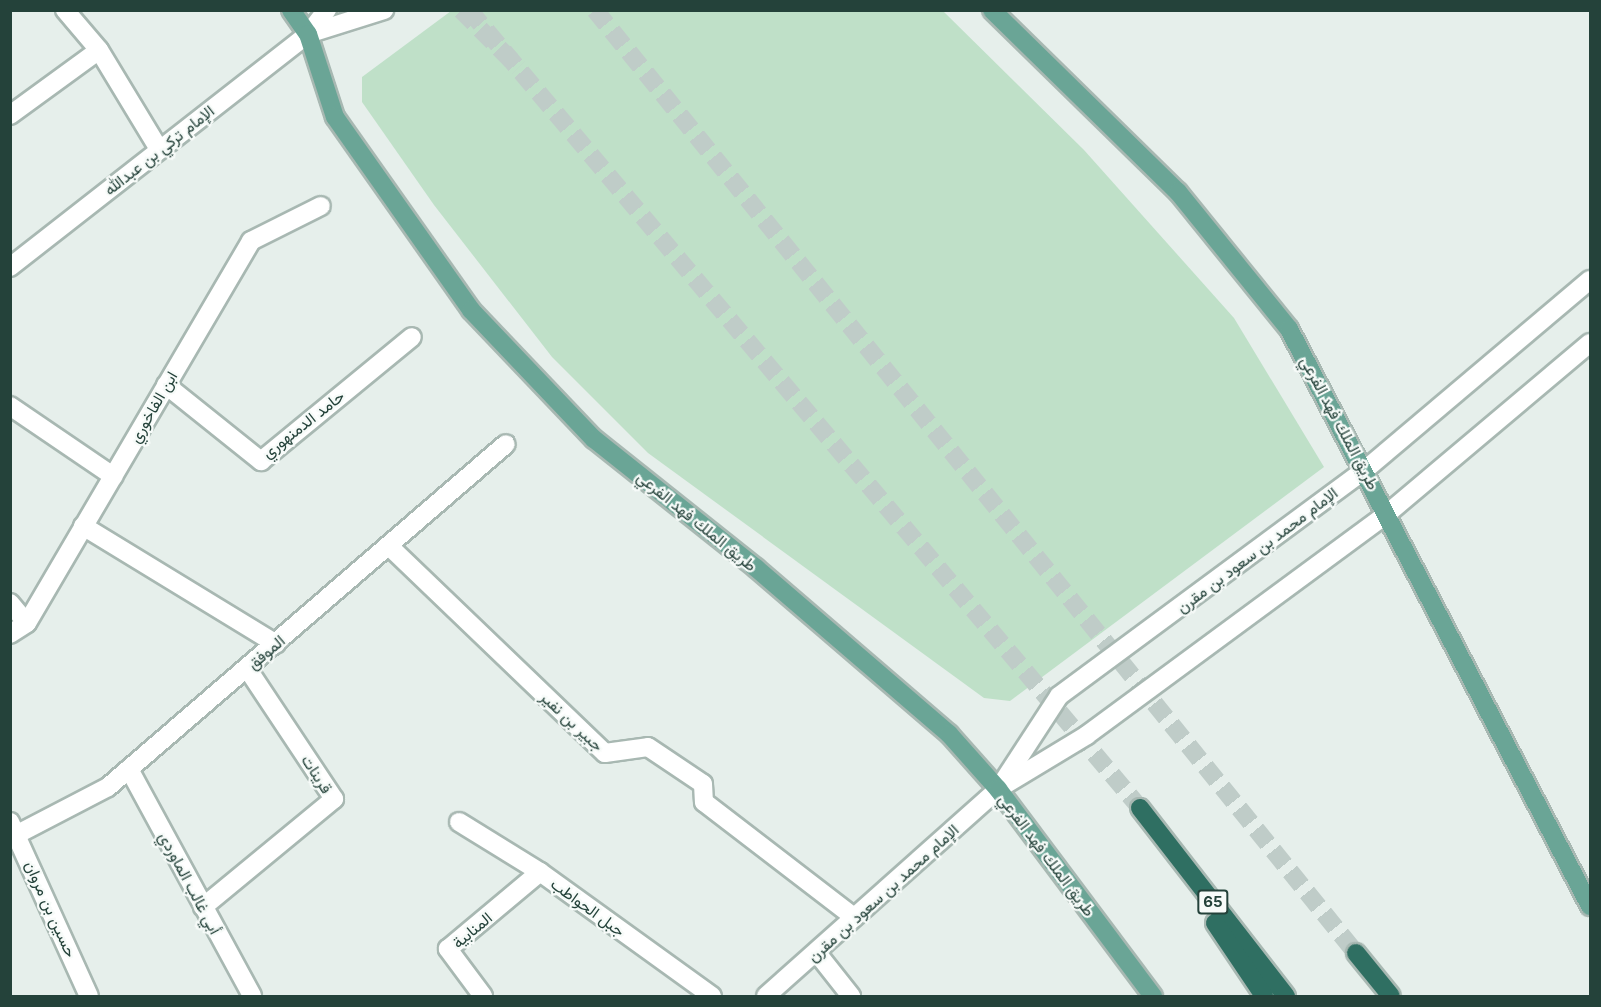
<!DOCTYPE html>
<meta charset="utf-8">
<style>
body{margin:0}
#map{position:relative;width:1601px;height:1007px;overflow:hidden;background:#e6efeb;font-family:Inter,Vazirmatn,sans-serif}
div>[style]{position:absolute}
.green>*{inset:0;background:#bfe0c8}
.primary-tunnel>*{height:18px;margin-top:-9px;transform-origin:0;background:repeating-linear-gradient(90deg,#bfccc8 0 18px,transparent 0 27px)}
.motorway-tunnel>*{height:18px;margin-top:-9px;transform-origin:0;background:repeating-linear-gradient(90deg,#bfccc8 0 18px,transparent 0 27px)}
.roads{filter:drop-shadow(2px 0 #a8b8b2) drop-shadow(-2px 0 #a8b8b2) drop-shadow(0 2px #a8b8b2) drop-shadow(0 -2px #a8b8b2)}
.minor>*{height:18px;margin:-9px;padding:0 9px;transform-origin:9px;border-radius:9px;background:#fff}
.tertiary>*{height:18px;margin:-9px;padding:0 9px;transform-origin:9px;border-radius:9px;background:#fff}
.secondary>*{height:18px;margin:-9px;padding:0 9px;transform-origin:9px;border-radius:9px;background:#fff}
.primary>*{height:18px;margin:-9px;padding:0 9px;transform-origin:9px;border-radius:9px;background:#6aa596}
.motorway>*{height:18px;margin:-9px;padding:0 9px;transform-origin:9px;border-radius:9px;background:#2f6f62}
span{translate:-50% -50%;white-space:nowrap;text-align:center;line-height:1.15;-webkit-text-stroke:4.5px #f7fbf9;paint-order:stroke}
.shield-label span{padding:2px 4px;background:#f7fbf9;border:2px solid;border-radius:4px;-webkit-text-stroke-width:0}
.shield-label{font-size:15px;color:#24423a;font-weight:700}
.street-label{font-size:16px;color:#24423a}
.frame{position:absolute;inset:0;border:12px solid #24423a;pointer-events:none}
</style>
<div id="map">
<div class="green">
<i style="clip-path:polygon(451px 11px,943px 11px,1084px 150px,1234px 318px,1324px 467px,1010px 701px,984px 698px,648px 453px,552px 357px,434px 205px,362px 102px,362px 77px)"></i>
</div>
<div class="primary-tunnel">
<i style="left:461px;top:10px;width:81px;rotate:45deg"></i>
</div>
<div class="motorway-tunnel">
<i style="left:469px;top:10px;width:1043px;rotate:49.94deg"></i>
<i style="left:595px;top:10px;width:1212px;rotate:51.1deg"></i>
</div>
<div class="roads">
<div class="minor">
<i style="left:65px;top:10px;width:52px;rotate:49.6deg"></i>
<i style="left:99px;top:50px;width:116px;rotate:58.8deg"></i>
<i style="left:10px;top:115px;width:110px;rotate:-36.1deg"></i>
<i style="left:10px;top:267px;width:378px;rotate:-38deg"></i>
<i style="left:166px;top:385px;width:122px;rotate:38.7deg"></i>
<i style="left:261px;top:461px;width:195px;rotate:-39.4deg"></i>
<i style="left:10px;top:406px;width:125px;rotate:34.2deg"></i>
<i style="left:83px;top:526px;width:226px;rotate:31.4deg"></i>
<i style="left:389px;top:546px;width:299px;rotate:43.8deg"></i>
<i style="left:605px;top:753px;width:43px;rotate:-7.9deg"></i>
<i style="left:648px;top:747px;width:66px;rotate:33.9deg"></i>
<i style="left:703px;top:784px;width:18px;rotate:87deg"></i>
<i style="left:704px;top:802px;width:189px;rotate:37.5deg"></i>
<i style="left:10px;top:603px;width:26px;rotate:50deg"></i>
<i style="left:10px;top:634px;width:20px;rotate:-33deg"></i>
<i style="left:27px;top:623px;width:443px;rotate:-59.6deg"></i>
<i style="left:251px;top:241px;width:78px;rotate:-26.6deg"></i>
<i style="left:129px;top:769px;width:258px;rotate:61.5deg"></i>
<i style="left:10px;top:822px;width:191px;rotate:65.6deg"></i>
<i style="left:459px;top:822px;width:95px;rotate:31.7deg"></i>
<i style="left:540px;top:872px;width:212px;rotate:35.8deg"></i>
<i style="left:10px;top:838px;width:110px;rotate:-27.5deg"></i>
<i style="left:108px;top:787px;width:525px;rotate:-40.76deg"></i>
<i style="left:203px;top:907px;width:170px;rotate:-39.5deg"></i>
<i style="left:334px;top:799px;width:157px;rotate:-123.6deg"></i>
<i style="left:817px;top:953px;width:55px;rotate:51.7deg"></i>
<i style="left:483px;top:996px;width:59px;rotate:-126.7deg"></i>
<i style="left:448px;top:949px;width:120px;rotate:-39.9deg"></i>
</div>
<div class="tertiary">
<i style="left:1001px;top:785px;width:106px;rotate:-56.9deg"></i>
<i style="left:1059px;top:696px;width:382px;rotate:-36.5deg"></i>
<i style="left:1366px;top:469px;width:293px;rotate:-40.2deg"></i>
<i style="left:766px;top:996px;width:311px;rotate:-41.7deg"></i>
<i style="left:998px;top:789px;width:104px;rotate:-31.2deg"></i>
<i style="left:1087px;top:735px;width:374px;rotate:-36.4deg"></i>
<i style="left:1388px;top:513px;width:264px;rotate:-40.1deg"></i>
</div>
<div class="secondary">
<i style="left:308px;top:34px;width:80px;rotate:-17.5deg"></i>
<i style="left:308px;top:34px;width:31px;rotate:-52deg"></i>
</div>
<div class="primary">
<i style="left:291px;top:10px;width:29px;rotate:55deg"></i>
<i style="left:308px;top:34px;width:87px;rotate:72deg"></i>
<i style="left:335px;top:117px;width:236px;rotate:54.8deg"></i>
<i style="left:471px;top:310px;width:178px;rotate:46.4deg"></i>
<i style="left:594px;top:439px;width:207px;rotate:38.5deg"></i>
<i style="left:756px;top:568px;width:255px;rotate:40.7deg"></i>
<i style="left:949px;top:734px;width:74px;rotate:48.3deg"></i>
<i style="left:998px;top:789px;width:259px;rotate:53.2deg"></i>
<i style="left:992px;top:10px;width:260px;rotate:44.4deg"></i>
<i style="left:1178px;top:192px;width:176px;rotate:51deg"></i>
<i style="left:1289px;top:329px;width:651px;rotate:62.45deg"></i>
</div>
<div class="motorway">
<i style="left:1140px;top:808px;width:238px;rotate:52.2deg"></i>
<i style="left:1215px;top:923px;width:88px;rotate:56.1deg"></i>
<i style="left:1356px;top:953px;width:55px;rotate:50.9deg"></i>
</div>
</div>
<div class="shield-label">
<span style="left:1213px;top:902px">65</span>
</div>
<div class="street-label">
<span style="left:159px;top:150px;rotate:-38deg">الإمام تركي بن عبدالله</span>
<span style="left:153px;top:407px;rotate:-60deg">ابن الفاخوري</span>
<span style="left:1340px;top:423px;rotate:62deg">طريق الملك فهد الفرعي</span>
<span style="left:303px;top:424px;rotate:-38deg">حامد الدمنهوري</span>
<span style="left:697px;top:521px;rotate:39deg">طريق الملك فهد الفرعي</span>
<span style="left:1257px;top:550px;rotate:-37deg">الإمام محمد بن سعود بن مقرن</span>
<span style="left:266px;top:652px;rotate:-40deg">الموفق</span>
<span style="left:572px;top:721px;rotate:43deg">جبير بن نفير</span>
<span style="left:317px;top:774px;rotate:57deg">قرينات</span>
<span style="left:1047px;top:855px;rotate:53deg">طريق الملك فهد الفرعي</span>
<span style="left:190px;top:883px;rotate:62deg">أبي غالب الماوردي</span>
<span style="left:883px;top:893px;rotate:-42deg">الإمام محمد بن سعود بن مقرن</span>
<span style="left:588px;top:907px;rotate:36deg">جبل الحواطب</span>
<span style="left:51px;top:909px;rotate:66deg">حسين بن مروان</span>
<span style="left:472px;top:930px;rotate:-40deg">المنابية</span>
</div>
<div class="frame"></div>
</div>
